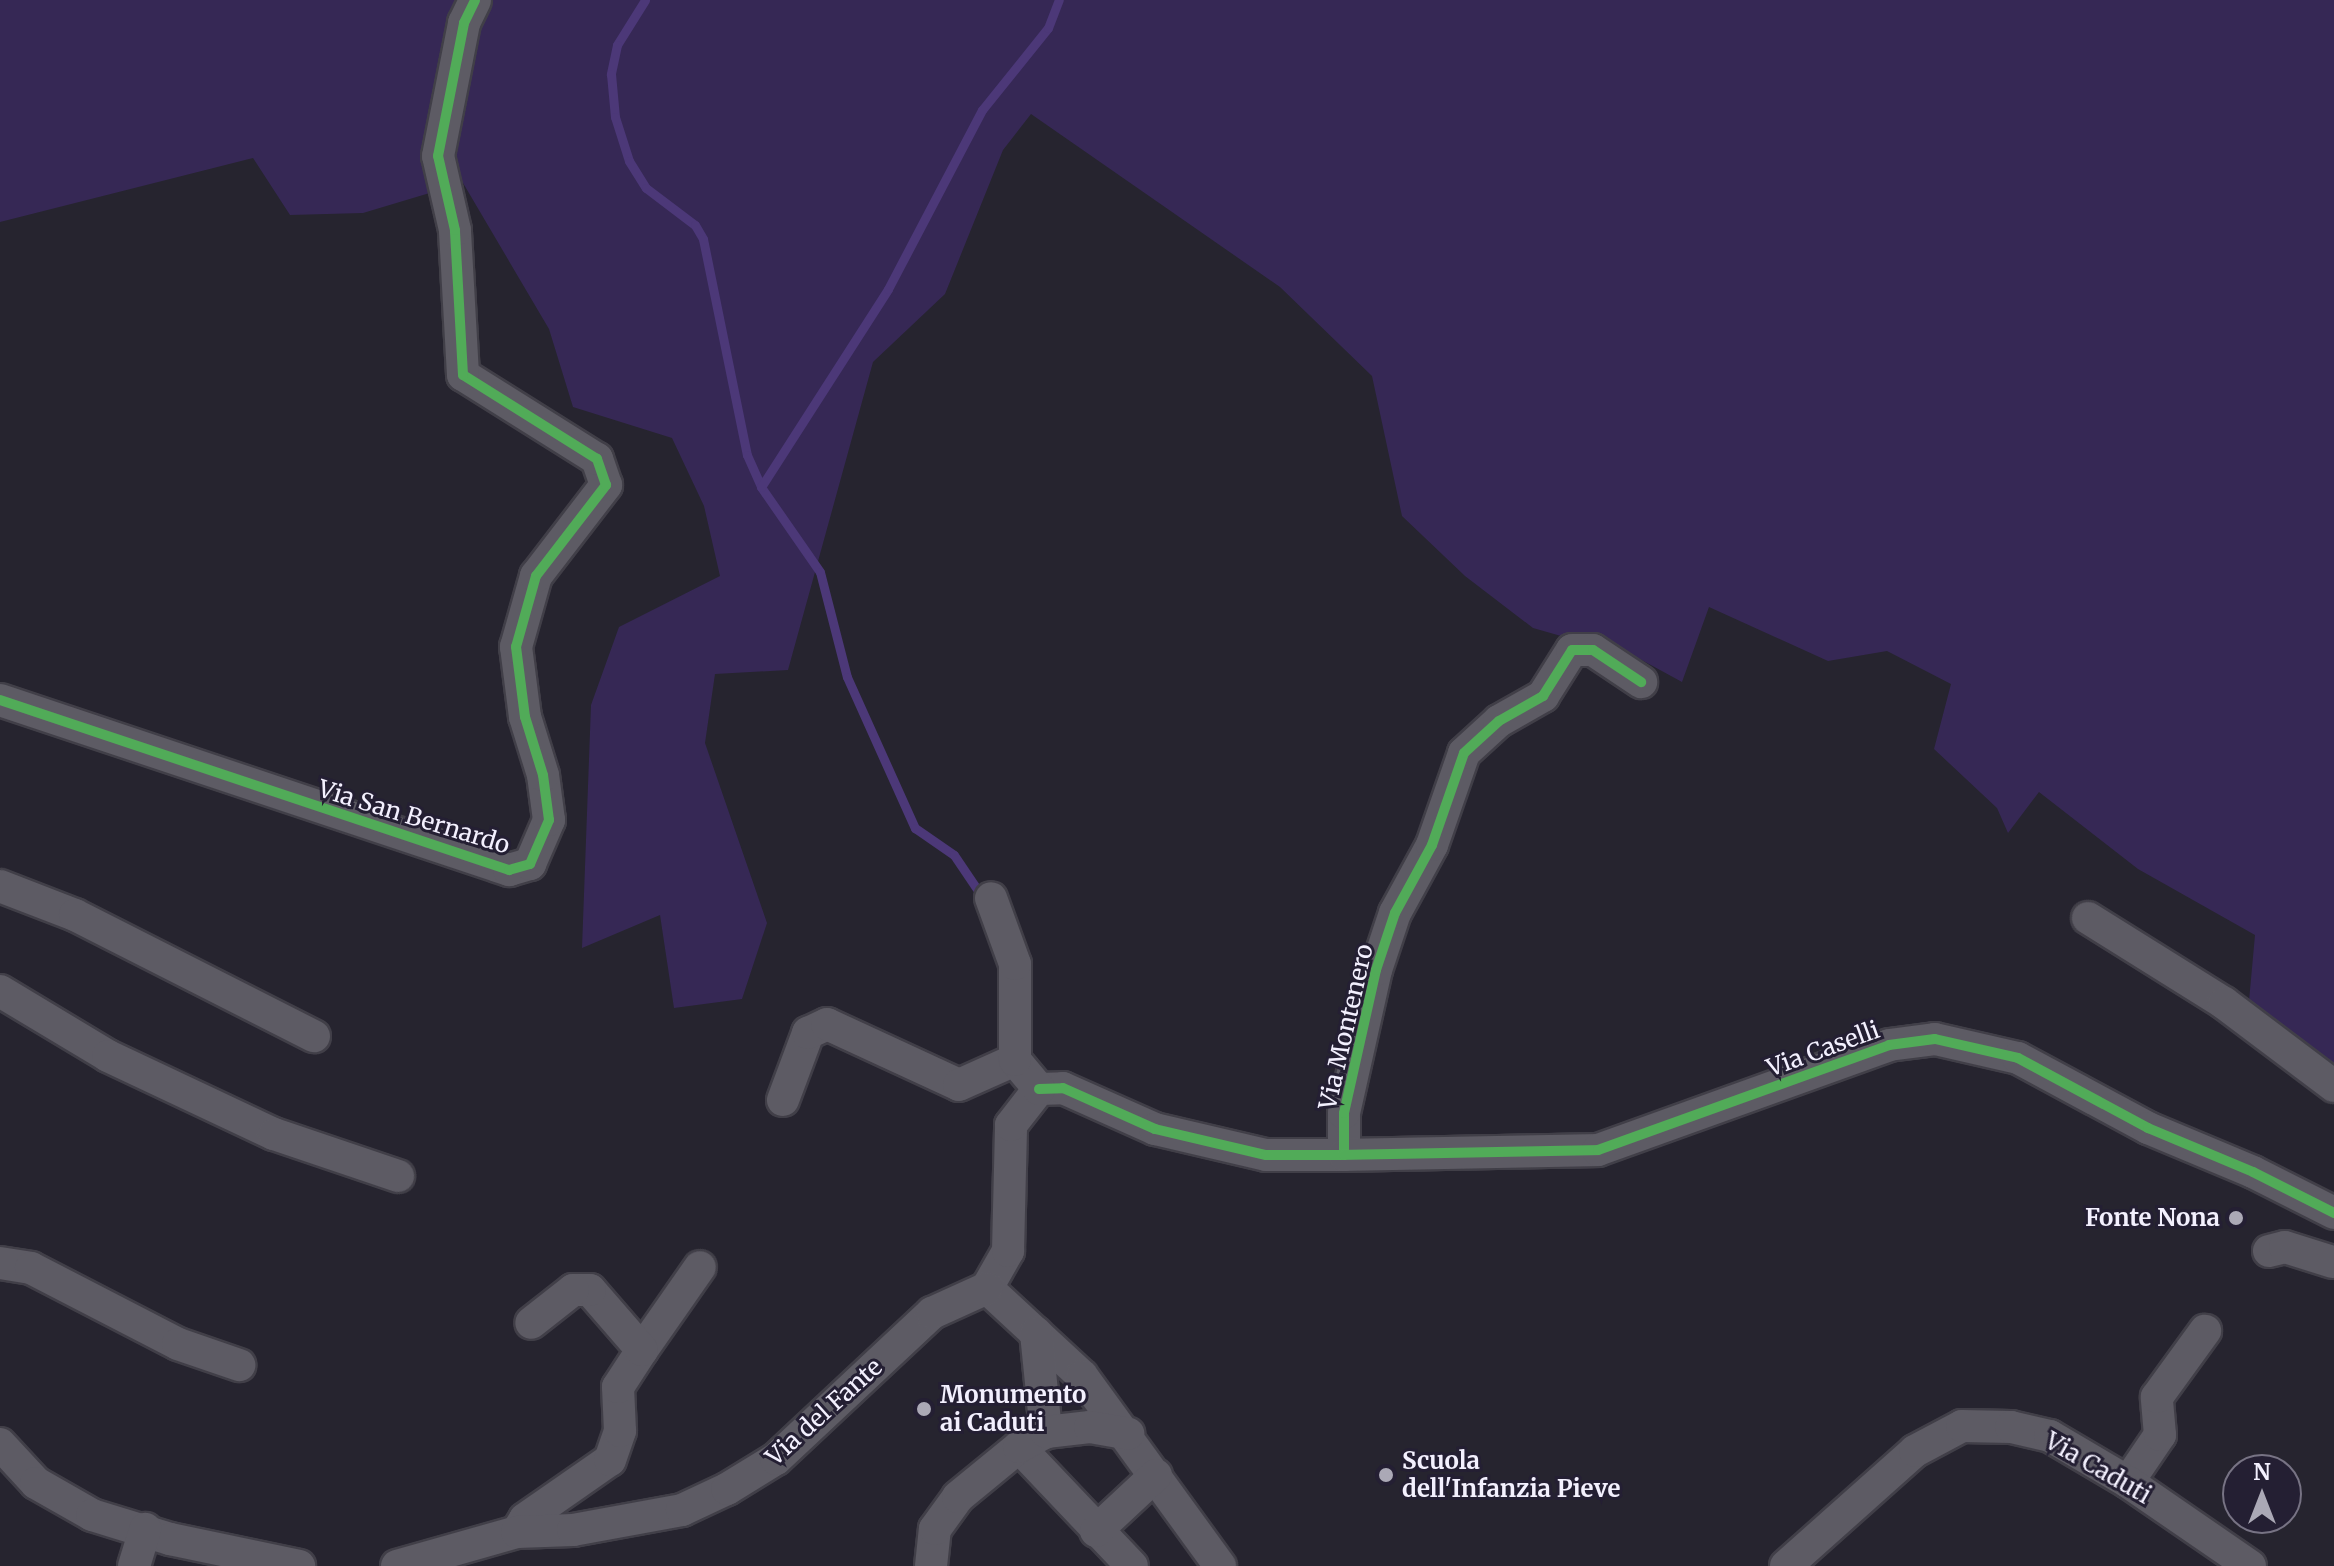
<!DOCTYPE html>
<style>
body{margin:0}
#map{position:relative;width:2334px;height:1566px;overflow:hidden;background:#26242f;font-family:Merriweather,serif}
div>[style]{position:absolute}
.green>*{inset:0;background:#362855}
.stream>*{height:9px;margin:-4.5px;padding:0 4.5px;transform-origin:4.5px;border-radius:4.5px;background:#4c3878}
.roads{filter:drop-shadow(2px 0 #413f48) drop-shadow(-2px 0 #413f48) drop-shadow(0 2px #413f48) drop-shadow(0 -2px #413f48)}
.minor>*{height:32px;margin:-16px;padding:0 16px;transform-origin:16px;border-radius:16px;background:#5d5b64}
.cycleway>*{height:10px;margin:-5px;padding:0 5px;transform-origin:5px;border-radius:5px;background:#51ab58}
.dots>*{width:22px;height:22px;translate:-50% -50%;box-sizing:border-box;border:4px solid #241f33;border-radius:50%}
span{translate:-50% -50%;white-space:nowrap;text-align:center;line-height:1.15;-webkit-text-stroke:6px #241f33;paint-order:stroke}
.street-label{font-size:24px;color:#f3f0fe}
.poi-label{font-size:24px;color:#f3f0fe;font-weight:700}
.right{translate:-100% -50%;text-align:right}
.left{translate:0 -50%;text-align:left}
.north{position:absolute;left:2222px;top:1454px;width:80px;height:80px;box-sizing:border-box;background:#241f33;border:2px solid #777384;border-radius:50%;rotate:0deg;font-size:22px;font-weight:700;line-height:32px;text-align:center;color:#f3f0fe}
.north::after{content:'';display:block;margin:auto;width:28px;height:36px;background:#aba9b6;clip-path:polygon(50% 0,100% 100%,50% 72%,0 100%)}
</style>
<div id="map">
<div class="green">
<i style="clip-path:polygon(0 0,2334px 0,2334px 1069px,2249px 1001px,2255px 935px,2138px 869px,2039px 792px,2008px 833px,1997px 808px,1934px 749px,1951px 684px,1887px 651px,1828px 661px,1709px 607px,1682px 682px,1638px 658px,1533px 628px,1465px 576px,1402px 516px,1372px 376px,1280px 287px,1031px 114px,1003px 150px,945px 294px,873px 362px,788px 670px,715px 674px,705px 743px,767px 923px,742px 999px,674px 1008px,660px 915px,582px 948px,591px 705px,619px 627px,720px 576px,704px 506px,672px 438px,573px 407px,549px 329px,463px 183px,363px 213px,290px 215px,253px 158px,0 222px)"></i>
</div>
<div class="stream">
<i style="left:645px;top:0;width:53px;rotate:121.9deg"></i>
<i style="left:617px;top:45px;width:30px;rotate:102deg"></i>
<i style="left:611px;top:74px;width:43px;rotate:84.7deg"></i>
<i style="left:615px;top:117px;width:46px;rotate:72.3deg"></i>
<i style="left:629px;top:161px;width:32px;rotate:58deg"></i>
<i style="left:646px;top:188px;width:61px;rotate:37.1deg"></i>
<i style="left:695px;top:225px;width:16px;rotate:60deg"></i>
<i style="left:703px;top:239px;width:220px;rotate:78.5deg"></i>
<i style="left:747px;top:455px;width:35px;rotate:66deg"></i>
<i style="left:761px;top:487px;width:103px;rotate:55.2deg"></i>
<i style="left:820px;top:572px;width:108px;rotate:75.6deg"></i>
<i style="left:847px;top:677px;width:166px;rotate:65.8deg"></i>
<i style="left:915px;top:828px;width:47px;rotate:34.7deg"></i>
<i style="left:954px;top:855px;width:48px;rotate:56deg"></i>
<i style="left:761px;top:487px;width:235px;rotate:-57.3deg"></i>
<i style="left:888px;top:289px;width:202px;rotate:-62.3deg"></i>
<i style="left:982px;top:110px;width:105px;rotate:-51.2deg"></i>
<i style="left:1048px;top:28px;width:30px;rotate:-69deg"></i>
</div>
<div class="roads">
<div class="minor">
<i style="left:0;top:700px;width:537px;rotate:18.47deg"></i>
<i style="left:509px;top:870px;width:22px;rotate:-16deg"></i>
<i style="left:530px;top:864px;width:48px;rotate:-66.6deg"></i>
<i style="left:549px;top:820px;width:45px;rotate:-97.6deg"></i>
<i style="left:543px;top:775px;width:61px;rotate:-107.2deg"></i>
<i style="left:525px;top:717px;width:71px;rotate:-97.3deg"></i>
<i style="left:516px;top:647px;width:74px;rotate:-74.3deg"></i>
<i style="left:536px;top:576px;width:115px;rotate:-52.4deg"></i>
<i style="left:606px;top:485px;width:28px;rotate:-109deg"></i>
<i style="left:597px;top:459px;width:158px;rotate:-147.9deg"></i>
<i style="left:463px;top:375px;width:145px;rotate:-93.2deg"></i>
<i style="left:455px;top:230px;width:76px;rotate:-102.9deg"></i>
<i style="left:438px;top:156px;width:136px;rotate:-78.9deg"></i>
<i style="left:464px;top:23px;width:25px;rotate:-64deg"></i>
<i style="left:0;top:886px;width:80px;rotate:21.1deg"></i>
<i style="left:75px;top:915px;width:268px;rotate:26.9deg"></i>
<i style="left:2088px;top:918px;width:160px;rotate:32deg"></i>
<i style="left:2224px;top:1003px;width:138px;rotate:37deg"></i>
<i style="left:0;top:991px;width:126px;rotate:31deg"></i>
<i style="left:108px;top:1056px;width:183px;rotate:25.2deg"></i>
<i style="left:274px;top:1134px;width:131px;rotate:18.7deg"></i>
<i style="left:1039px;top:1089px;width:24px;rotate:-2deg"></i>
<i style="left:1063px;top:1088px;width:101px;rotate:24deg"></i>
<i style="left:1155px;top:1129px;width:114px;rotate:13.2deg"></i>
<i style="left:1266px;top:1155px;width:78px"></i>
<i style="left:1344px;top:1155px;width:42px;rotate:-90deg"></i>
<i style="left:1344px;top:1113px;width:147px;rotate:-77.4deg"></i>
<i style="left:1376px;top:970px;width:60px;rotate:-71.6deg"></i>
<i style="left:1395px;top:913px;width:77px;rotate:-61.4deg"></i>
<i style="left:1432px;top:845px;width:97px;rotate:-70.8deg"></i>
<i style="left:1464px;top:753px;width:47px;rotate:-42.4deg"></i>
<i style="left:1499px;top:721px;width:51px;rotate:-29.6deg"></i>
<i style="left:1543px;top:696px;width:54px;rotate:-57.8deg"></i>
<i style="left:1572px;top:650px;width:21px"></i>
<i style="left:1593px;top:650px;width:58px;rotate:33.7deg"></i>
<i style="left:783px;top:1100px;width:72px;rotate:-69.5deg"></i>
<i style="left:808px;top:1033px;width:21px;rotate:-25deg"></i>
<i style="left:827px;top:1024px;width:145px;rotate:24.8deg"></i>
<i style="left:959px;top:1085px;width:61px;rotate:-24.1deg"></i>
<i style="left:1344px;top:1155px;width:254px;rotate:-1.1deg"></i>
<i style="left:1598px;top:1150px;width:309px;rotate:-19.8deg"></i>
<i style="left:1889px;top:1045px;width:46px;rotate:-7.4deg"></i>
<i style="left:1935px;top:1039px;width:85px;rotate:12.9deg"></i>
<i style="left:2018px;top:1058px;width:148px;rotate:28.3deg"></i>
<i style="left:2148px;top:1128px;width:114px;rotate:22.7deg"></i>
<i style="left:2253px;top:1172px;width:91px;rotate:26.8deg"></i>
<i style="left:2269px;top:1251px;width:16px;rotate:-14deg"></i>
<i style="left:2285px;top:1247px;width:50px;rotate:17.4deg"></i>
<i style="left:0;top:1263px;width:31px;rotate:9deg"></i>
<i style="left:31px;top:1268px;width:165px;rotate:27.3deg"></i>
<i style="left:178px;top:1344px;width:65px;rotate:19deg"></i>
<i style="left:987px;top:1288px;width:43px;rotate:-60.4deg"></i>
<i style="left:1008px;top:1251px;width:126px;rotate:-88.6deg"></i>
<i style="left:1011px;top:1125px;width:46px;rotate:-52.1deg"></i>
<i style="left:1039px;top:1089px;width:38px;rotate:-130deg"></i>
<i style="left:1015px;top:1060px;width:96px;rotate:-90deg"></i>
<i style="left:1015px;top:964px;width:70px;rotate:-110deg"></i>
<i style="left:987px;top:1288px;width:129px;rotate:42.8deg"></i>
<i style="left:1082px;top:1376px;width:235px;rotate:54deg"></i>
<i style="left:1036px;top:1333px;width:100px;rotate:84.2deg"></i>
<i style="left:642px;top:1350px;width:101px;rotate:-55.1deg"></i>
<i style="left:0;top:1444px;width:53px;rotate:47.3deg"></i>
<i style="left:36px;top:1483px;width:64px;rotate:29.7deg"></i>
<i style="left:92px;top:1515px;width:82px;rotate:17.1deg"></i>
<i style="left:170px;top:1539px;width:132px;rotate:11.8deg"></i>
<i style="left:1019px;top:1447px;width:164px;rotate:46.5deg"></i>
<i style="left:2128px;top:1482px;width:57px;rotate:-55.8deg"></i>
<i style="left:2160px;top:1435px;width:38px;rotate:-95deg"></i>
<i style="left:2157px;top:1397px;width:82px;rotate:-54deg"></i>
<i style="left:1096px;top:1531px;width:82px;rotate:-43deg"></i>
<i style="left:517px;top:1532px;width:15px;rotate:-58deg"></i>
<i style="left:525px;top:1519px;width:103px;rotate:-34.8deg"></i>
<i style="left:610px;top:1460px;width:31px;rotate:-71deg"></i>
<i style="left:620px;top:1431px;width:44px;rotate:-92.6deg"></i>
<i style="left:618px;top:1387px;width:44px;rotate:-57deg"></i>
<i style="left:642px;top:1350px;width:79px;rotate:-130.9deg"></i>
<i style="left:590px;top:1290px;width:17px;rotate:180deg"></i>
<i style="left:573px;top:1290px;width:53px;rotate:141.8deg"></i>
<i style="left:134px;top:1566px;width:39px;rotate:-73deg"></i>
<i style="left:397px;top:1566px;width:125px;rotate:-15.8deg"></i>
<i style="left:517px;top:1532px;width:56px;rotate:-2deg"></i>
<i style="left:573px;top:1530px;width:111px;rotate:-10.4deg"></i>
<i style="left:682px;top:1510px;width:50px;rotate:-25deg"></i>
<i style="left:727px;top:1489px;width:57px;rotate:-31.5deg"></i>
<i style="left:776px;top:1459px;width:214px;rotate:-43.1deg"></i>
<i style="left:932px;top:1313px;width:60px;rotate:-24.4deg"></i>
<i style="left:931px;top:1566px;width:37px;rotate:-84deg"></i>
<i style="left:935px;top:1529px;width:39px;rotate:-54deg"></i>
<i style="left:958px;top:1497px;width:79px;rotate:-39.3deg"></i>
<i style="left:1019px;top:1447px;width:31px;rotate:-29deg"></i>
<i style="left:1046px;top:1432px;width:44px;rotate:-6.5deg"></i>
<i style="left:1090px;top:1427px;width:39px;rotate:10deg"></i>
<i style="left:1786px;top:1566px;width:173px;rotate:-41.7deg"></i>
<i style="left:1915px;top:1451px;width:53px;rotate:-28deg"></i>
<i style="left:1962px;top:1426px;width:49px;rotate:1.2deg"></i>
<i style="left:2011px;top:1427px;width:40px;rotate:13deg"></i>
<i style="left:2050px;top:1436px;width:91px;rotate:30.5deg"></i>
<i style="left:2128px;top:1482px;width:148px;rotate:34.5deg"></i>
</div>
</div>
<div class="cycleway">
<i style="left:0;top:700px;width:537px;rotate:18.47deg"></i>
<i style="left:509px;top:870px;width:22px;rotate:-16deg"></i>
<i style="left:530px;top:864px;width:48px;rotate:-66.6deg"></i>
<i style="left:549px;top:820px;width:45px;rotate:-97.6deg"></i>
<i style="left:543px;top:775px;width:61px;rotate:-107.2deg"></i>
<i style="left:525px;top:717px;width:71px;rotate:-97.3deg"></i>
<i style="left:516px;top:647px;width:74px;rotate:-74.3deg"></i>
<i style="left:536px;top:576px;width:115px;rotate:-52.4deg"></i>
<i style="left:606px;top:485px;width:28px;rotate:-109deg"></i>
<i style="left:597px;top:459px;width:158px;rotate:-147.9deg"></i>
<i style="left:463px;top:375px;width:145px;rotate:-93.2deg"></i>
<i style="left:455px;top:230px;width:76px;rotate:-102.9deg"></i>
<i style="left:438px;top:156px;width:136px;rotate:-78.9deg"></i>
<i style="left:464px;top:23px;width:25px;rotate:-64deg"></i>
<i style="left:1039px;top:1089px;width:24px;rotate:-2deg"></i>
<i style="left:1063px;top:1088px;width:101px;rotate:24deg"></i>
<i style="left:1155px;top:1129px;width:114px;rotate:13.2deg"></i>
<i style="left:1266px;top:1155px;width:78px"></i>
<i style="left:1344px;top:1155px;width:42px;rotate:-90deg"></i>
<i style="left:1344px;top:1113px;width:147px;rotate:-77.4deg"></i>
<i style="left:1376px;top:970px;width:60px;rotate:-71.6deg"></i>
<i style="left:1395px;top:913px;width:77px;rotate:-61.4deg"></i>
<i style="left:1432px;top:845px;width:97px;rotate:-70.8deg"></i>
<i style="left:1464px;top:753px;width:47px;rotate:-42.4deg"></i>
<i style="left:1499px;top:721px;width:51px;rotate:-29.6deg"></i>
<i style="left:1543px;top:696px;width:54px;rotate:-57.8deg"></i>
<i style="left:1572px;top:650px;width:21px"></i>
<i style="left:1593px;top:650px;width:58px;rotate:33.7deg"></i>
<i style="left:1344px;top:1155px;width:254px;rotate:-1.1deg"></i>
<i style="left:1598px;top:1150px;width:309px;rotate:-19.8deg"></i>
<i style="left:1889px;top:1045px;width:46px;rotate:-7.4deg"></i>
<i style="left:1935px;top:1039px;width:85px;rotate:12.9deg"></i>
<i style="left:2018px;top:1058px;width:148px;rotate:28.3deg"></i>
<i style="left:2148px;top:1128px;width:114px;rotate:22.7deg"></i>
<i style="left:2253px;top:1172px;width:91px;rotate:26.8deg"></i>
</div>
<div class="dots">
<i style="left:2236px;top:1218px;background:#aba9b6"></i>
<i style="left:924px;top:1409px;background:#aba9b6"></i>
<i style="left:1386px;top:1475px;background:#aba9b6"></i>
</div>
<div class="street-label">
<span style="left:414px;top:817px;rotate:17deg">Via San Bernardo</span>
<span style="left:1346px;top:1027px;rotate:-77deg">Via Montenero</span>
<span style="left:1823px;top:1049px;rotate:-20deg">Via Caselli</span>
<span style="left:824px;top:1412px;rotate:-42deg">Via del Fante</span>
<span style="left:2098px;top:1468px;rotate:30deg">Via Caduti</span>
</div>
<div class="poi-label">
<span class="right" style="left:2220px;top:1218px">Fonte Nona</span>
<span class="left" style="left:940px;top:1409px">Monumento<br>ai Caduti</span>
<span class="left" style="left:1402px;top:1475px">Scuola<br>dell'Infanzia Pieve</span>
</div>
<div class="north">N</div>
</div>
